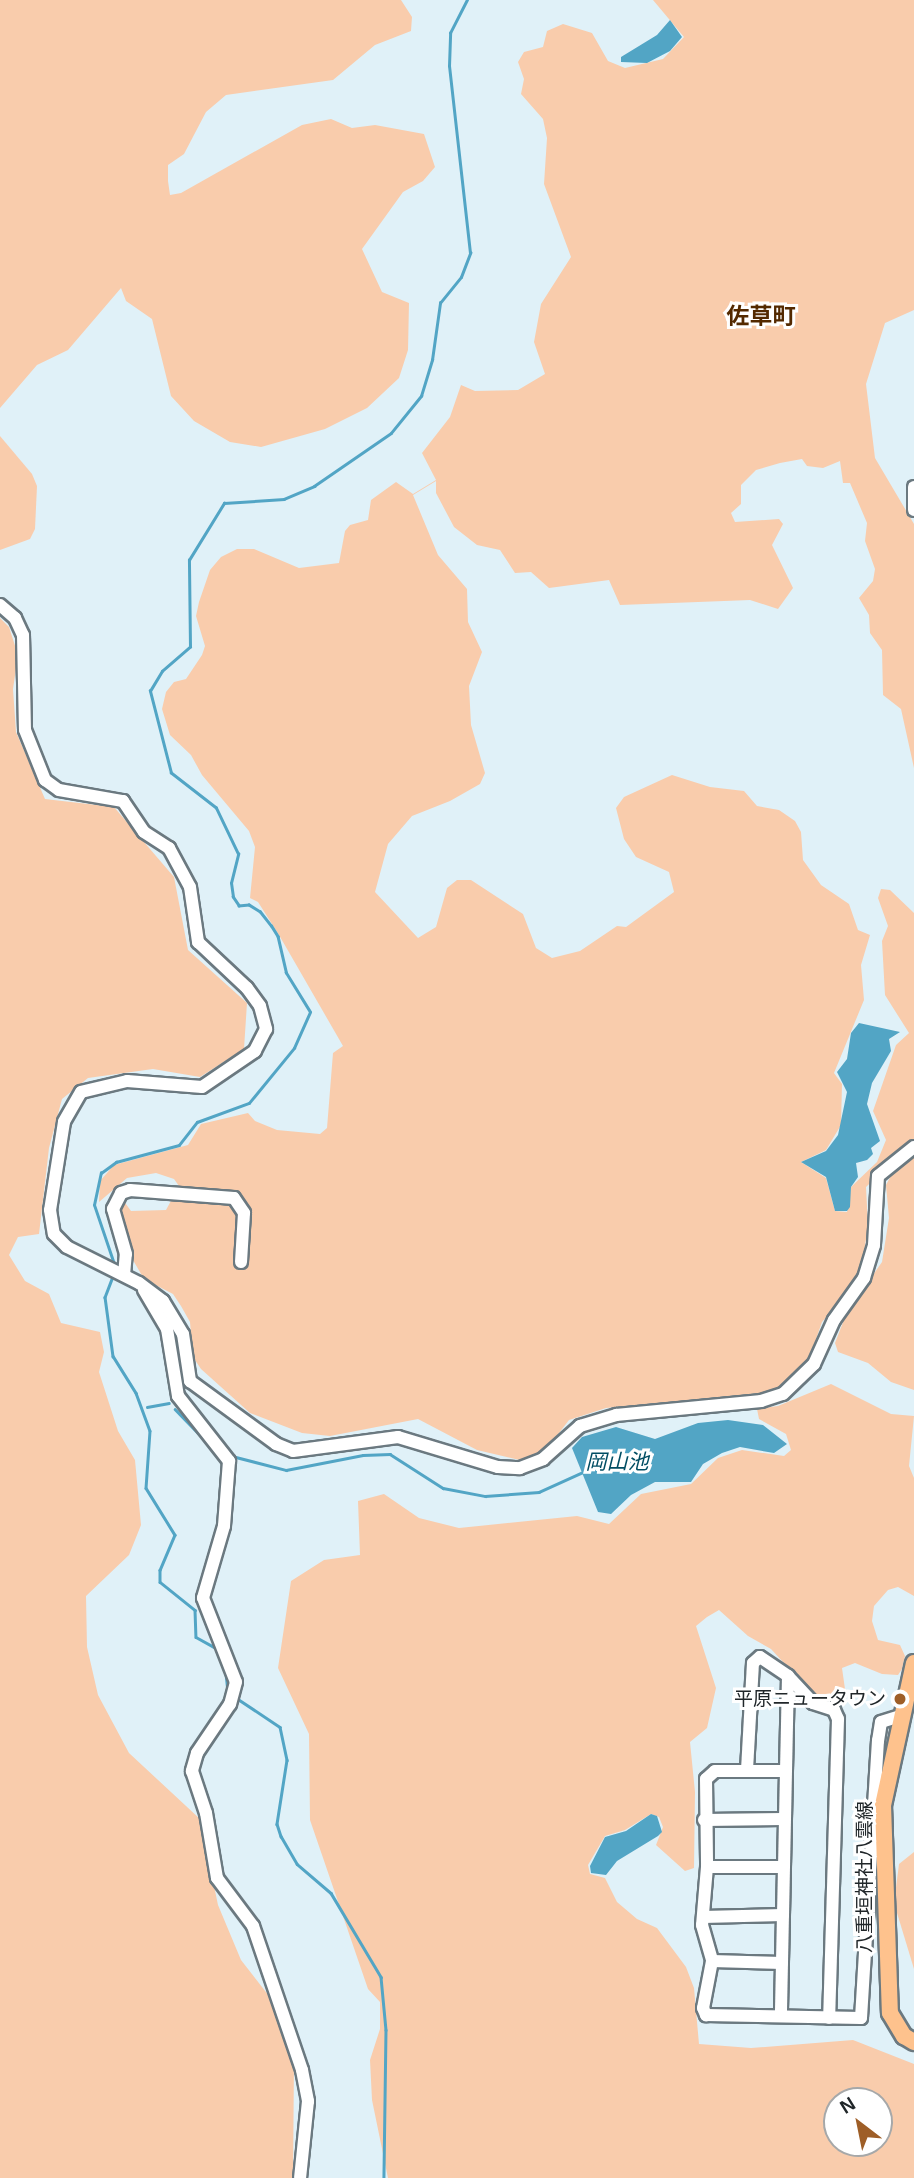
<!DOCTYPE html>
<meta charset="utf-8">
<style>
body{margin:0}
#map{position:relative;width:914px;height:2178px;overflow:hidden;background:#e0f1f8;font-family:Arial,"Noto Sans JP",sans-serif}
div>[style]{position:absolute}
.green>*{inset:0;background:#f9ccac}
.water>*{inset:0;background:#52a5c5}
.stream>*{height:2.5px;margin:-1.25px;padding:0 1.25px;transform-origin:1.25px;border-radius:1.25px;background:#52a5c5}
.roads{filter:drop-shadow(2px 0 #6b7980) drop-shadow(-2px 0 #6b7980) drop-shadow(0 2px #6b7980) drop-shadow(0 -2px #6b7980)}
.minor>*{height:12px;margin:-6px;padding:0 6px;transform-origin:6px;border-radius:6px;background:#fff}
.major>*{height:16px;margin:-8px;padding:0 8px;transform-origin:8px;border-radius:8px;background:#fec28d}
.dots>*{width:19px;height:19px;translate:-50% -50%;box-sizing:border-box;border:4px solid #fff;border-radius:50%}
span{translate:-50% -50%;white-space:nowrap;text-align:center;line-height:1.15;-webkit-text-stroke:6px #fff;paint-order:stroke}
.poi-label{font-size:19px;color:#202629}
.right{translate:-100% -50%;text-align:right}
.street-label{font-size:19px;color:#202629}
.water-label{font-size:21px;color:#014d63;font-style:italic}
.quarter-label{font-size:23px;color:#532900;font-weight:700}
.north{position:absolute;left:823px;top:2087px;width:70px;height:70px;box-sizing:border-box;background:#fff;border:2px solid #a6a8a9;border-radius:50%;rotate:328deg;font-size:19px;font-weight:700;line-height:28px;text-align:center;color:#202629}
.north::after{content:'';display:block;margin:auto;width:24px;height:32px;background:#9e5e27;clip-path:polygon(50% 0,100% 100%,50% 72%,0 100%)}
</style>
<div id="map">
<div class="green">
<i style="clip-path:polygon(0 0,401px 0,412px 17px,411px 31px,375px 45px,333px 80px,226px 95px,206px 112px,184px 154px,168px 165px,168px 181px,170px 195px,181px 193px,302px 125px,331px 119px,352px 128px,375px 125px,424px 134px,435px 167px,423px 181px,403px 192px,362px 249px,382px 292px,409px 303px,408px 350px,399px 378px,367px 408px,325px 429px,261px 447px,230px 442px,194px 421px,171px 396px,152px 319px,126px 301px,121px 288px,68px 350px,37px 365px,0 408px)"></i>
<i style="clip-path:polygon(653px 0,914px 0,914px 310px,885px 323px,866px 384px,875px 458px,914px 524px,914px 768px,901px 709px,883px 695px,882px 650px,870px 633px,869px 615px,859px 598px,873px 581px,875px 569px,865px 541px,867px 523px,850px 483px,843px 483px,840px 461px,823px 468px,807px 466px,802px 459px,780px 463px,756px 470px,741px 485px,741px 504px,731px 513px,735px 522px,779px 519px,783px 524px,772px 545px,793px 588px,778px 609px,750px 600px,620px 605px,609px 580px,549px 588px,531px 572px,515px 573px,500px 550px,477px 545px,454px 527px,436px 493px,436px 481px,413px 495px,438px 555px,467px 589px,468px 622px,482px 652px,469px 686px,471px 725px,485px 773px,480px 784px,450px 801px,412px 816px,388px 844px,375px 892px,418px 938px,436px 927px,447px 888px,457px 880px,471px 880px,523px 914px,536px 948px,552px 958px,580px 951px,617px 926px,626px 927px,674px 892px,669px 872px,636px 857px,624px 839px,616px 808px,624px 797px,672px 775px,710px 787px,744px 791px,757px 806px,779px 810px,795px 821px,801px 832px,803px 860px,821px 885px,849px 904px,858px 930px,870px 935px,861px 965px,864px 1000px,834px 1073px,842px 1084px,841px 1125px,826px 1150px,801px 1162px,826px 1178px,835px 1211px,847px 1212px,851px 1187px,877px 1162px,886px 1140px,873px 1111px,896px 1045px,909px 1033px,885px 995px,882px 941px,888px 926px,878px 898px,881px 889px,890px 890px,914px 913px,914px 1141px,866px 1187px,868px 1226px,860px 1279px,822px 1322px,807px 1365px,772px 1392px,606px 1408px,569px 1420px,549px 1446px,524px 1461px,477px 1450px,418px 1419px,330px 1436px,302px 1433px,250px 1413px,201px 1369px,193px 1357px,190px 1322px,181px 1306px,173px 1294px,144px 1279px,126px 1248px,116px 1220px,123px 1200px,131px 1211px,166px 1210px,179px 1186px,174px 1179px,156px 1173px,127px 1178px,99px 1202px,100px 1181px,114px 1165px,188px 1145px,201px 1124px,248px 1113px,255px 1121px,277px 1130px,320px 1134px,327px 1128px,333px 1053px,343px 1046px,279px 935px,258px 902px,250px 898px,255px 847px,249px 831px,202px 775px,191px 755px,170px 735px,162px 709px,166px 692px,174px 682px,186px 679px,202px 655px,205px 646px,196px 616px,199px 602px,210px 570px,221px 557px,237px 549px,254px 549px,299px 568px,339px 563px,345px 531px,350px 525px,368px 520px,371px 500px,396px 482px,413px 494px,436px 480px,422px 453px,450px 417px,461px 385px,475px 391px,518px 390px,545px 374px,534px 342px,541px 304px,571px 257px,544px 184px,547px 138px,543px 119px,521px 94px,524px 79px,518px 62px,524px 52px,543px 47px,547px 31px,563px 24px,592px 33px,608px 61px,625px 68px,663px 59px,684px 37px)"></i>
<i style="clip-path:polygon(0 436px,32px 474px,37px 486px,35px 529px,30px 539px,0 550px)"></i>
<i style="clip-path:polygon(0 618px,9px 627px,18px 655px,13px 689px,16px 732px,45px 799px,114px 807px,174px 877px,188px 950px,247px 1003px,244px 1049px,200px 1077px,153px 1069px,88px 1078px,62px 1099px,49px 1148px,39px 1234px,18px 1237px,9px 1255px,25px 1281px,49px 1294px,61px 1323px,100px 1332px,104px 1352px,99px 1372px,118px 1431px,135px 1460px,141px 1525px,129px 1555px,86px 1596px,87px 1647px,98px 1695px,129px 1753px,200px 1819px,218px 1905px,241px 1960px,280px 2010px,294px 2060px,293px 2178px,0 2178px)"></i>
<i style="clip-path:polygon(914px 1153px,914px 1390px,891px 1382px,868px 1363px,838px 1352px,835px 1343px,847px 1312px,882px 1262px,889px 1218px,886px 1185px,894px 1170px)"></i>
<i style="clip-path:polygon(evenodd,831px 1384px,891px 1414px,914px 1416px,909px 1466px,914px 1478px,914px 1596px,898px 1587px,888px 1590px,874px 1606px,872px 1621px,878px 1640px,900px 1645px,905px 1656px,902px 1669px,898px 1675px,882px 1674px,855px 1663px,842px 1668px,846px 1696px,817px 1699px,771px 1649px,748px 1636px,719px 1610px,707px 1617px,696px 1626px,716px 1688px,707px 1728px,690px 1742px,695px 1792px,694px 1868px,685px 1871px,656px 1845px,663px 1827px,659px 1817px,651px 1814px,625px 1830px,605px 1836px,588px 1865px,590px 1874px,605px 1878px,617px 1902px,637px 1919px,657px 1928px,686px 1967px,694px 1988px,699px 2044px,751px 2048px,853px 2040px,914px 2064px,914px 2178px,388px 2178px,372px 2100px,370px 2060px,380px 2029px,380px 2002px,368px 1989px,310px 1820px,309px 1734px,278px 1668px,291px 1581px,324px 1560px,360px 1555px,358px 1501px,384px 1494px,419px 1518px,459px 1528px,577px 1516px,609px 1524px,641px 1494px,691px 1484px,718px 1458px,742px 1450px,784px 1456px,791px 1450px,786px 1434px,759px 1419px,757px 1409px,778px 1406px,831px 1384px,837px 2101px,879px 2101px,879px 2143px,837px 2143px,837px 2101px)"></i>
<i style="clip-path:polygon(914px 1852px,914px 1969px,894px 1903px,899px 1864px)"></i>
</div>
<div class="water">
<i style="clip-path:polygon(670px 20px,682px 37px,670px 51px,647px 63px,621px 62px,621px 57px,657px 35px)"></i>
<i style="clip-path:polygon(859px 1023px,900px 1032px,889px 1039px,891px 1051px,872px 1083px,867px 1104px,880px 1141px,871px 1148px,873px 1154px,867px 1160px,856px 1163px,858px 1177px,851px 1187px,850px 1207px,847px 1211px,835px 1211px,826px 1177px,801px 1162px,826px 1151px,838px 1135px,847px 1092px,837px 1072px,847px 1059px,851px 1033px)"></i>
<i style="clip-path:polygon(728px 1420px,763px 1425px,787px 1444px,774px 1453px,740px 1447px,722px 1453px,703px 1464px,691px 1482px,655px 1482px,631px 1495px,611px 1514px,598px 1512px,572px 1448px,582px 1437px,616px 1427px,655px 1439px,698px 1423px)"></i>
<i style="clip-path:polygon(651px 1814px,657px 1816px,662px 1832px,658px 1836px,617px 1861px,606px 1875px,591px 1873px,590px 1866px,605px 1837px,626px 1831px)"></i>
</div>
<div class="stream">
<i style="left:115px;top:1267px;width:65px;rotate:-108.7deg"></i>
<i style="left:94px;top:1205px;width:33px;rotate:-78deg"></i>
<i style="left:101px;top:1173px;width:19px;rotate:-36deg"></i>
<i style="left:116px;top:1162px;width:65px;rotate:-15.1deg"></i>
<i style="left:179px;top:1145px;width:29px;rotate:-52deg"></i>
<i style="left:197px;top:1122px;width:55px;rotate:-20.1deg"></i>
<i style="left:249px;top:1103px;width:71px;rotate:-50.7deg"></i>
<i style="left:294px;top:1048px;width:39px;rotate:-66deg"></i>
<i style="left:310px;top:1012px;width:46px;rotate:-121.6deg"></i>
<i style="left:286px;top:973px;width:37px;rotate:-103deg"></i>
<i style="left:278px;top:937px;width:13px;rotate:-122deg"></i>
<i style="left:271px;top:926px;width:18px;rotate:-128deg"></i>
<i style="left:260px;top:912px;width:13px;rotate:-148deg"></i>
<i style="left:249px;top:905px;width:10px;rotate:174deg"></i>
<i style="left:239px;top:906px;width:11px;rotate:-124deg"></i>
<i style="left:233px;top:897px;width:14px;rotate:-98deg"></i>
<i style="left:231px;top:883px;width:30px;rotate:-76deg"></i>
<i style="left:238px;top:854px;width:51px;rotate:-115.6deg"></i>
<i style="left:216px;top:808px;width:57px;rotate:-142.1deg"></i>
<i style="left:171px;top:773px;width:85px;rotate:-104.4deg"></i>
<i style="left:150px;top:691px;width:23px;rotate:-59deg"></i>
<i style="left:162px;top:671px;width:37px;rotate:-41deg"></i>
<i style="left:190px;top:647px;width:87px;rotate:-90.7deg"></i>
<i style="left:189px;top:560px;width:67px;rotate:-58.4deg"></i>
<i style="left:224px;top:503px;width:60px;rotate:-3.8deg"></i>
<i style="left:284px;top:499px;width:33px;rotate:-23deg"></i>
<i style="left:314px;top:486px;width:93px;rotate:-34.5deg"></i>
<i style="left:391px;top:433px;width:48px;rotate:-51deg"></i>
<i style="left:421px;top:396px;width:38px;rotate:-73deg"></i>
<i style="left:432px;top:360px;width:58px;rotate:-82deg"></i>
<i style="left:440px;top:303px;width:33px;rotate:-51deg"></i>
<i style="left:461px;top:277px;width:26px;rotate:-69deg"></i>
<i style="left:470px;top:253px;width:188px;rotate:-96.4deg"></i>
<i style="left:449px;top:66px;width:33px;rotate:-88deg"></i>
<i style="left:450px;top:33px;width:37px;rotate:-63deg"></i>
<i style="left:114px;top:1274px;width:25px;rotate:111deg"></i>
<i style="left:105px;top:1297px;width:60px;rotate:82.3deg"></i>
<i style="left:113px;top:1356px;width:44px;rotate:58.1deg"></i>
<i style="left:136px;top:1393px;width:40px;rotate:69.8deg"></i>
<i style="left:150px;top:1431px;width:57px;rotate:94deg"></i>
<i style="left:146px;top:1488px;width:55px;rotate:58.3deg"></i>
<i style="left:175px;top:1535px;width:38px;rotate:113deg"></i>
<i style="left:160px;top:1570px;width:12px;rotate:90deg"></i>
<i style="left:160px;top:1582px;width:45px;rotate:38.7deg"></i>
<i style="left:195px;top:1610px;width:27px;rotate:88deg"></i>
<i style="left:196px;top:1637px;width:23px;rotate:29deg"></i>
<i style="left:147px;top:1407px;width:22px;rotate:-10deg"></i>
<i style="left:175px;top:1409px;width:45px;rotate:45.9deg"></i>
<i style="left:232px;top:1456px;width:56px;rotate:14.5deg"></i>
<i style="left:286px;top:1470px;width:78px;rotate:-11deg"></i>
<i style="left:363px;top:1455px;width:27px;rotate:-2deg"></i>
<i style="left:390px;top:1454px;width:63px;rotate:32.7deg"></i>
<i style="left:443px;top:1488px;width:43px;rotate:10.8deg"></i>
<i style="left:485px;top:1496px;width:54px;rotate:-4.2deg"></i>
<i style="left:539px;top:1492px;width:48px;rotate:-24.4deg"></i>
<i style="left:226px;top:1673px;width:18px;rotate:84deg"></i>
<i style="left:235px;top:1697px;width:54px;rotate:33.7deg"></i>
<i style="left:280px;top:1727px;width:34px;rotate:78deg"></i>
<i style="left:287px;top:1760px;width:65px;rotate:98.9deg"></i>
<i style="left:277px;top:1824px;width:13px;rotate:72deg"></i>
<i style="left:281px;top:1836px;width:32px;rotate:60deg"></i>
<i style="left:297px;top:1864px;width:45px;rotate:40.5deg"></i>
<i style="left:331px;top:1893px;width:98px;rotate:59.2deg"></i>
<i style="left:381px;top:1977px;width:53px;rotate:84.6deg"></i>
<i style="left:386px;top:2030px;width:148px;rotate:90.8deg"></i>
</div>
<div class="roads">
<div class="minor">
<i style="left:914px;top:487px;width:23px;rotate:90deg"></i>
<i style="left:0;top:605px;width:20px;rotate:41deg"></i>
<i style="left:15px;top:618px;width:19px;rotate:65deg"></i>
<i style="left:23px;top:635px;width:95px;rotate:88.8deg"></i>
<i style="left:25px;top:730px;width:54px;rotate:68.2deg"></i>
<i style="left:45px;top:780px;width:17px;rotate:36deg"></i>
<i style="left:59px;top:790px;width:65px;rotate:9.8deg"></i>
<i style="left:123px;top:801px;width:37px;rotate:56deg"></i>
<i style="left:144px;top:832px;width:30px;rotate:33deg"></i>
<i style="left:169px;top:848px;width:44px;rotate:61.7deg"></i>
<i style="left:190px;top:887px;width:56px;rotate:81.7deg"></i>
<i style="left:198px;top:942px;width:67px;rotate:43.2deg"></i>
<i style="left:247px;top:988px;width:22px;rotate:54deg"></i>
<i style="left:260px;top:1006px;width:24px;rotate:75deg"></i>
<i style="left:266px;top:1029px;width:25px;rotate:117deg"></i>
<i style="left:255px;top:1051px;width:64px;rotate:145.8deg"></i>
<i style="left:202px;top:1087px;width:75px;rotate:-175.4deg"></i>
<i style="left:127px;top:1081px;width:47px;rotate:166.6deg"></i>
<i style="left:81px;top:1092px;width:34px;rotate:120deg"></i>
<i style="left:64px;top:1122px;width:89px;rotate:99deg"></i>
<i style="left:50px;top:1210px;width:24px;rotate:81deg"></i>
<i style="left:54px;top:1234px;width:18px;rotate:45deg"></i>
<i style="left:67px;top:1247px;width:80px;rotate:26.6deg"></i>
<i style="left:139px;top:1283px;width:30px;rotate:37deg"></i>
<i style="left:163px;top:1301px;width:39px;rotate:59deg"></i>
<i style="left:183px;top:1334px;width:48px;rotate:81.5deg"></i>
<i style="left:190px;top:1381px;width:107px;rotate:36.2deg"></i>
<i style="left:276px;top:1444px;width:18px;rotate:22deg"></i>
<i style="left:293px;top:1451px;width:106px;rotate:-7.6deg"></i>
<i style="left:398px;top:1437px;width:104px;rotate:16.7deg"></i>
<i style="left:498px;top:1467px;width:22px;rotate:3deg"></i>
<i style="left:520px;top:1468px;width:25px;rotate:-21deg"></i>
<i style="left:543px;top:1459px;width:50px;rotate:-41.7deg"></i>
<i style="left:580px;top:1426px;width:38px;rotate:-17deg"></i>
<i style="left:616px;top:1415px;width:146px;rotate:-5.5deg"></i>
<i style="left:761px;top:1401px;width:23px;rotate:-18deg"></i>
<i style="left:783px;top:1394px;width:43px;rotate:-44.1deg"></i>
<i style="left:814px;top:1364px;width:48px;rotate:-65.6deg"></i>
<i style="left:834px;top:1320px;width:52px;rotate:-54.5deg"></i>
<i style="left:864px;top:1278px;width:34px;rotate:-73deg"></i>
<i style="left:874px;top:1245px;width:69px;rotate:-86.7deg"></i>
<i style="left:878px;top:1176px;width:46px;rotate:-38.9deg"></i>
<i style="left:124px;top:1275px;width:21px;rotate:-85deg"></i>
<i style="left:126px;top:1254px;width:47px;rotate:-106.1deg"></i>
<i style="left:113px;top:1209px;width:18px;rotate:-63deg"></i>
<i style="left:121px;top:1193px;width:9px;rotate:-18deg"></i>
<i style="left:130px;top:1190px;width:104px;rotate:4.4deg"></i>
<i style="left:234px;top:1198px;width:18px;rotate:56deg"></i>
<i style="left:244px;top:1213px;width:49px;rotate:93.5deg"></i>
<i style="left:144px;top:1290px;width:45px;rotate:59.5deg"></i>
<i style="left:167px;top:1329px;width:68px;rotate:80.7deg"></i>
<i style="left:178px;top:1396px;width:83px;rotate:51.9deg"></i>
<i style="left:229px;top:1461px;width:65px;rotate:94.4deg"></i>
<i style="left:224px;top:1526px;width:75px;rotate:106.3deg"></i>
<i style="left:203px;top:1598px;width:90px;rotate:68.6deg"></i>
<i style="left:236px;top:1682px;width:23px;rotate:105deg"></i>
<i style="left:230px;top:1704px;width:59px;rotate:124deg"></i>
<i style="left:197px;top:1753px;width:19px;rotate:106deg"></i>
<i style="left:192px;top:1771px;width:44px;rotate:71.6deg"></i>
<i style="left:206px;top:1813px;width:66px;rotate:80.4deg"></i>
<i style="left:217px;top:1878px;width:60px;rotate:53.1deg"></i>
<i style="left:253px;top:1926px;width:152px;rotate:71.2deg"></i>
<i style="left:302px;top:2070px;width:32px;rotate:79deg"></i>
<i style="left:308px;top:2101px;width:77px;rotate:95.9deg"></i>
<i style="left:788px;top:1676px;width:37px;rotate:47deg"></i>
<i style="left:813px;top:1703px;width:22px;rotate:18deg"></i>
<i style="left:834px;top:1710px;width:10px;rotate:66deg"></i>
<i style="left:838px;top:1719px;width:299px;rotate:91.7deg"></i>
<i style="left:747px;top:1770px;width:107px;rotate:-86.8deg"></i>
<i style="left:753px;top:1663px;width:9px;rotate:-41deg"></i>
<i style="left:760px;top:1657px;width:34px;rotate:34deg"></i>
<i style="left:788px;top:1676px;width:340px;rotate:91.2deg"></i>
<i style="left:783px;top:1771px;width:68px;rotate:180deg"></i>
<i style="left:715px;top:1771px;width:12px;rotate:138deg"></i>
<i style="left:706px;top:1779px;width:88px;rotate:89.3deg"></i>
<i style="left:707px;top:1867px;width:58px;rotate:94.9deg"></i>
<i style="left:702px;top:1925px;width:37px;rotate:74deg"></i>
<i style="left:712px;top:1961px;width:48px;rotate:100.8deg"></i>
<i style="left:703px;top:2008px;width:8px;rotate:67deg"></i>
<i style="left:706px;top:2015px;width:155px;rotate:1.1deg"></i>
<i style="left:861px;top:2018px;width:278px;rotate:-86.5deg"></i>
<i style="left:878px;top:1741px;width:19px;rotate:-81deg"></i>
<i style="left:881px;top:1722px;width:21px;rotate:-17deg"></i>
<i style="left:704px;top:1820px;width:79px;rotate:-0.7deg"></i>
<i style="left:707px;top:1867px;width:76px"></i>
<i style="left:703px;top:1917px;width:80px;rotate:-1.4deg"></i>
<i style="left:712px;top:1961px;width:70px;rotate:1.6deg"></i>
</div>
<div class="major">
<i style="left:914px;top:1663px;width:145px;rotate:102.3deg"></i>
<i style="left:883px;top:1805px;width:208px;rotate:88.1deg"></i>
<i style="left:890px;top:2013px;width:27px;rotate:59deg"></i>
<i style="left:904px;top:2036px;width:12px;rotate:31deg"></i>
</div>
</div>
<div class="dots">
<i style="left:900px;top:1699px;background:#9e5e27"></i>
</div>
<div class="poi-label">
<span class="right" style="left:886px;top:1699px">平原ニュータウン</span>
</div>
<div class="street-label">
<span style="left:865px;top:1877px;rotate:-90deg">八重垣神社八雲線</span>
</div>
<div class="water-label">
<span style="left:617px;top:1462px">岡山池</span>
</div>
<div class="quarter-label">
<span style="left:761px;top:316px">佐草町</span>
</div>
<div class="north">N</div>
</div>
